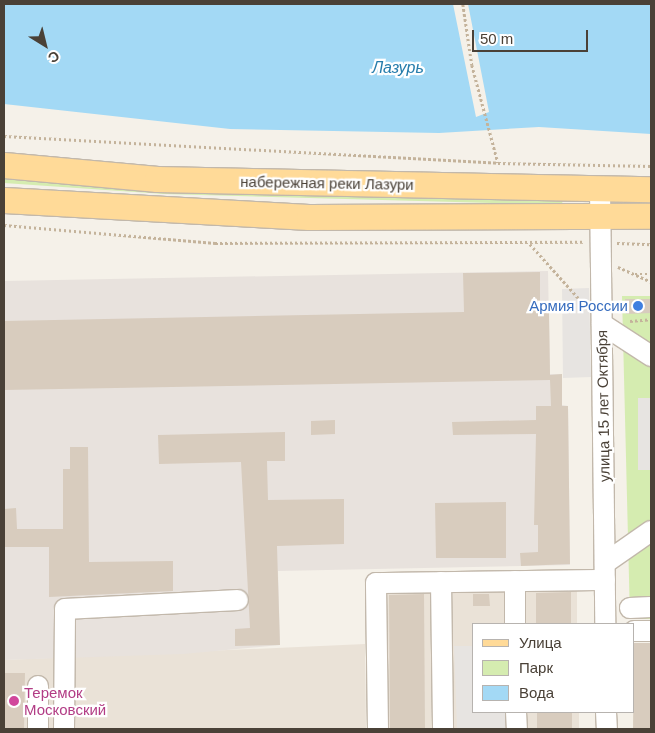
<!DOCTYPE html>
<meta charset="utf-8">
<style>
body{margin:0}
#map{position:relative;width:655px;height:733px;overflow:hidden;background:#f5f1e9;font-family:Arial,sans-serif}
div>[style]{position:absolute}
.residential>*{inset:0;background:#eae2d7}
.industrial>*{inset:0;background:#e8e2dd}
.green>*{inset:0;background:#d5ecb0}
.parking>*{inset:0;background:#e7e4e1}
.water>*{inset:0;background:#a3d9f5}
.building>*{inset:0;background:#d8ccbe}
.path>*{height:2.5px;margin-top:-1.25px;transform-origin:0;background:repeating-linear-gradient(90deg,#c4b39b 0 2.5px,transparent 0 5px)}
.roads{filter:drop-shadow(1px 0 #c2b8ab) drop-shadow(-1px 0 #c2b8ab) drop-shadow(0 1px #c2b8ab) drop-shadow(0 -1px #c2b8ab)}
.minor>*{height:20px;margin:-10px;padding:0 10px;transform-origin:10px;border-radius:10px;background:#fff}
.major>*{height:25px;margin:-12.5px;padding:0 12.5px;transform-origin:12.5px;border-radius:12.5px;background:#ffda98}
.dots>*{width:14px;height:14px;translate:-50% -50%;box-sizing:border-box;border:2px solid #fff;border-radius:50%}
span{translate:-50% -50%;white-space:nowrap;text-align:center;line-height:1.15;-webkit-text-stroke:4.5px #fff;paint-order:stroke}
.street-label{font-size:15px;color:#4a4137}
.shop-label{font-size:15px;color:#366cbe}
.right{translate:-100% -50%;text-align:right}
.hotel-label{font-size:15px;color:#b23c85}
.left{translate:0 -50%;text-align:left}
.water-label{font-size:16px;color:#267dac;font-style:italic}
.frame{position:absolute;inset:0;border:5px solid #4a4137;pointer-events:none}
.legend{position:absolute;left:472px;top:623px;width:162px;height:90px;box-sizing:border-box;background:#fff;border:1px solid #b7b3af;margin:0;padding:6px 9px;list-style:none;font-size:15px;color:#4a4137}
.legend li{display:flex;align-items:center;gap:10px;height:25px}
.legend b{width:25px;border:1px solid #b7b3af}
.north{position:absolute;left:20px;top:20px;width:50px;height:50px;-webkit-text-stroke:4px #fff;paint-order:stroke;rotate:144deg;font-size:14px;font-weight:700;line-height:20px;text-align:center;color:#4a4137}
.north::after{content:'';display:block;margin:auto;width:18px;height:22px;background:#4a4137;clip-path:polygon(50% 0,100% 100%,50% 72%,0 100%)}
.scale{position:absolute;left:472px;top:30px;width:116px;height:22px;box-sizing:border-box;border:2px solid #4a4137;border-top:0;padding-left:6px;font-size:15px;line-height:18px;white-space:nowrap;color:#4a4137;-webkit-text-stroke:4px #fff;paint-order:stroke}
</style>
<div id="map">
<div class="residential">
<i style="clip-path:polygon(577px 586px,577px 624px,474px 624px,474px 712px,579px 712px,579px 729px,384px 729px,383px 588px)"></i>
<i style="clip-path:polygon(365px 644px,366px 729px,4px 729px,4px 660px)"></i>
</div>
<div class="industrial">
<i style="clip-path:polygon(548px 271px,550px 374px,562px 374px,562px 405px,568px 406px,570px 565px,278px 571px,280px 645px,183px 654px,4px 660px,4px 281px)"></i>
</div>
<div class="green">
<i style="clip-path:polygon(4px 175px,563px 197px,562px 205px,164px 194px,4px 183px)"></i>
<i style="clip-path:polygon(622px 296px,651px 296px,651px 619px,630px 619px)"></i>
</div>
<div class="parking">
<i style="clip-path:polygon(589px 288px,591px 377px,563px 378px,562px 289px)"></i>
<i style="clip-path:polygon(638px 398px,651px 398px,651px 470px,638px 470px)"></i>
<i style="clip-path:polygon(454px 646px,474px 646px,474px 712px,508px 712px,509px 729px,457px 729px)"></i>
</div>
<div class="water">
<i style="clip-path:polygon(4px 4px,453px 4px,476px 117px,489px 112px,468px 4px,651px 4px,651px 134px,539px 127px,439px 133px,230px 129px,4px 104px)"></i>
</div>
<div class="building">
<i style="clip-path:polygon(540px 272px,540px 311px,549px 311px,550px 375px,562px 374px,562px 406px,568px 406px,570px 564px,521px 566px,520px 553px,538px 552px,538px 525px,534px 525px,536px 434px,453px 435px,452px 422px,536px 420px,536px 406px,551px 406px,550px 380px,4px 390px,4px 321px,464px 312px,463px 273px)"></i>
<i style="clip-path:polygon(625px 299px,651px 299px,651px 313px,626px 314px)"></i>
<i style="clip-path:polygon(335px 420px,335px 434px,311px 435px,311px 421px)"></i>
<i style="clip-path:polygon(285px 432px,285px 461px,267px 461px,268px 500px,344px 499px,344px 544px,277px 546px,280px 645px,235px 646px,235px 629px,250px 628px,241px 462px,159px 464px,158px 435px)"></i>
<i style="clip-path:polygon(70px 447px,88px 447px,89px 562px,173px 561px,173px 591px,49px 597px,49px 547px,4px 547px,4px 509px,16px 508px,17px 529px,63px 529px,63px 469px,70px 469px)"></i>
<i style="clip-path:polygon(506px 502px,506px 558px,436px 558px,435px 503px)"></i>
<i style="clip-path:polygon(571px 592px,571px 624px,536px 624px,536px 593px)"></i>
<i style="clip-path:polygon(424px 594px,425px 729px,390px 729px,389px 595px)"></i>
<i style="clip-path:polygon(473px 594px,489px 594px,490px 606px,473px 606px)"></i>
<i style="clip-path:polygon(634px 643px,651px 643px,651px 729px,633px 729px)"></i>
<i style="clip-path:polygon(4px 673px,25px 673px,24px 729px,4px 729px)"></i>
<i style="clip-path:polygon(537px 712px,572px 712px,572px 729px,537px 729px)"></i>
</div>
<div class="path">
<i style="left:463px;top:4px;width:62px;rotate:81.6deg"></i>
<i style="left:472px;top:65px;width:101px;rotate:75.1deg"></i>
<i style="left:4px;top:136px;width:495px;rotate:3.1deg"></i>
<i style="left:498px;top:163px;width:153px;rotate:1.1deg"></i>
<i style="left:4px;top:225px;width:212px;rotate:4.9deg"></i>
<i style="left:215px;top:243px;width:369px;rotate:-0.2deg"></i>
<i style="left:617px;top:243px;width:34px;rotate:2deg"></i>
<i style="left:530px;top:244px;width:79px;rotate:48.1deg"></i>
<i style="left:618px;top:267px;width:36px;rotate:24deg"></i>
<i style="left:635px;top:274px;width:16px"></i>
<i style="left:630px;top:321px;width:21px;rotate:-5deg"></i>
</div>
<div class="roads">
<div class="minor">
<i style="left:600px;top:188px;width:436px;rotate:89.3deg"></i>
<i style="left:602px;top:324px;width:59px;rotate:33.1deg"></i>
<i style="left:605px;top:563px;width:56px;rotate:-34.8deg"></i>
<i style="left:515px;top:581px;width:43px;rotate:90deg"></i>
<i style="left:441px;top:582px;width:147px;rotate:89.2deg"></i>
<i style="left:630px;top:608px;width:21px;rotate:-3deg"></i>
<i style="left:634px;top:631px;width:17px"></i>
<i style="left:516px;top:712px;width:17px;rotate:87deg"></i>
<i style="left:606px;top:712px;width:17px;rotate:87deg"></i>
<i style="left:38px;top:729px;width:43px;rotate:-90deg"></i>
<i style="left:64px;top:729px;width:120px;rotate:-89.5deg"></i>
<i style="left:65px;top:609px;width:173px;rotate:-3deg"></i>
<i style="left:378px;top:729px;width:146px;rotate:-90.8deg"></i>
<i style="left:376px;top:583px;width:229px;rotate:-0.8deg"></i>
</div>
<div class="major">
<i style="left:4px;top:165px;width:154px;rotate:5.2deg"></i>
<i style="left:157px;top:179px;width:494px;rotate:1.2deg"></i>
<i style="left:4px;top:200px;width:305px;rotate:3.2deg"></i>
<i style="left:309px;top:217px;width:342px;rotate:-0.2deg"></i>
</div>
</div>
<div class="dots">
<i style="left:638px;top:306px;background:#3f7fe0"></i>
<i style="left:14px;top:701px;background:#d1479c"></i>
</div>
<div class="street-label">
<span style="left:327px;top:183px;rotate:1deg">набережная реки Лазури</span>
<span style="left:603px;top:406px;rotate:-91deg">улица 15 лет Октября</span>
</div>
<div class="shop-label">
<span class="right" style="left:628px;top:306px">Армия России</span>
</div>
<div class="hotel-label">
<span class="left" style="left:24px;top:701px">Теремок<br>Московский</span>
</div>
<div class="water-label">
<span style="left:398px;top:68px">Лазурь</span>
</div>
<div class="frame"></div>
<ul class="legend">
<li><b style="height:6px;background:#ffda98"></b>Улица</li>
<li><b style="height:14px;background:#d5ecb0"></b>Парк</li>
<li><b style="height:14px;background:#a3d9f5"></b>Вода</li>
</ul>
<div class="north">С</div>
<div class="scale">50 m</div>
</div>
